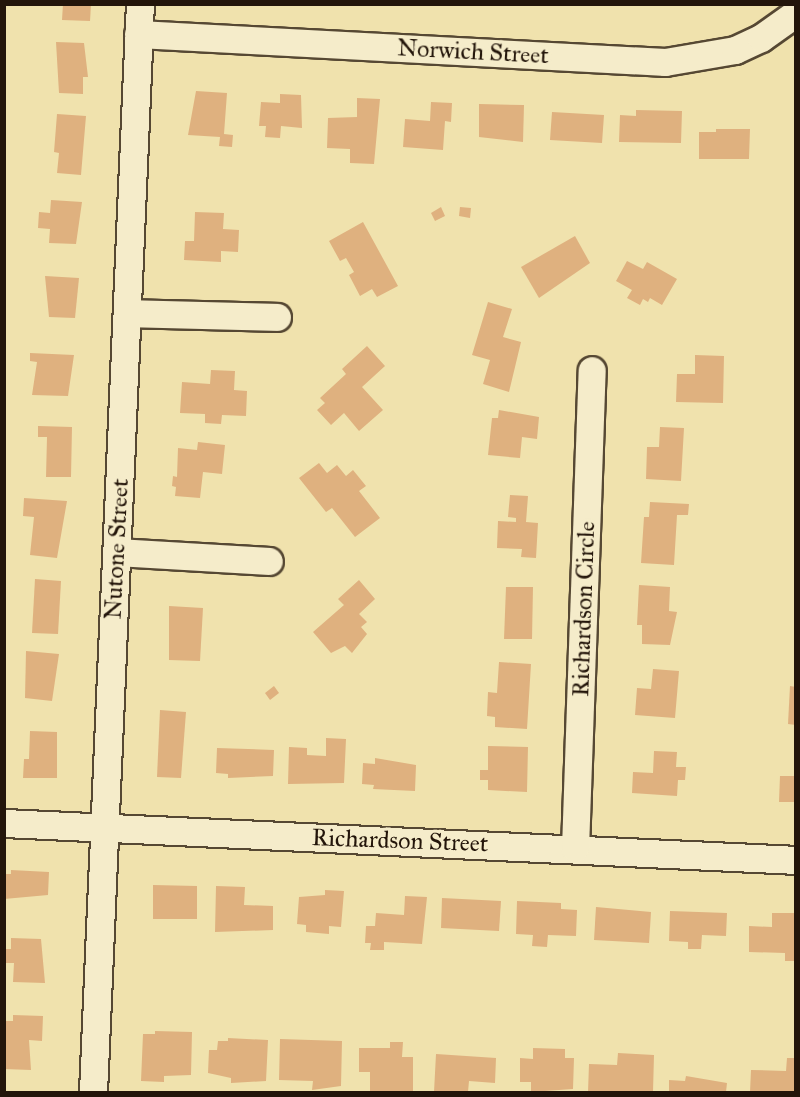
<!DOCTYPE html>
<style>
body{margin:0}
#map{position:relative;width:800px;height:1097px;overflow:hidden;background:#f0e2ad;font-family:"IM FELL Great Primer",serif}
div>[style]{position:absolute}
.building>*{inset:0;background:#dfb17f}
.roads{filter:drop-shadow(2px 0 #564833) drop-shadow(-2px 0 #564833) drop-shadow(0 2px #564833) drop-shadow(0 -2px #564833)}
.minor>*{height:27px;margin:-13.5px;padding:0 13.5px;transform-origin:13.5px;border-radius:13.5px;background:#f5ecca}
span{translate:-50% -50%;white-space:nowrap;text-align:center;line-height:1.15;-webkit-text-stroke:6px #f5ecca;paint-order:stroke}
.street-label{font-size:24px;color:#23150a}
.frame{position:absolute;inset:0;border:6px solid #23150a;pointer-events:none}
</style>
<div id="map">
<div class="building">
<i style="clip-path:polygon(63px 4px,91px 4px,90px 21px,62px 20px)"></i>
<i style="clip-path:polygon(56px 42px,84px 43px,88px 77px,83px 77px,83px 94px,59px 93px)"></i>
<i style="clip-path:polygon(196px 91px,227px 93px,224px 134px,233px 135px,232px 147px,219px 146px,220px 137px,188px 135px)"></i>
<i style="clip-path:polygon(280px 94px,301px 95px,302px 128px,281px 126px,280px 138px,265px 137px,266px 126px,259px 126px,261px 102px,280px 103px)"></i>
<i style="clip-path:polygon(357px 98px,380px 99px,374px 164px,350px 163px,350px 149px,327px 148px,328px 118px,357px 117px)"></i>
<i style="clip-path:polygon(431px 102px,452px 103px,451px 122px,445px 121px,443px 150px,403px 147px,405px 119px,430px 121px)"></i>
<i style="clip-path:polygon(479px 104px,524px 105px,523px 142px,479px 137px)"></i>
<i style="clip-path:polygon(636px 110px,682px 111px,681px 143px,619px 142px,620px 115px,636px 116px)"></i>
<i style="clip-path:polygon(552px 112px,604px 115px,602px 143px,550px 140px)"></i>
<i style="clip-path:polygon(57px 114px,86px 116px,81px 175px,57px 173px,59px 153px,54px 152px)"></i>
<i style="clip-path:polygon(716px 129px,750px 129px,749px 159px,699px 159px,699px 132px,716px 132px)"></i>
<i style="clip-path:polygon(51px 200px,82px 202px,76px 244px,49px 243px,50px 229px,38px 228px,39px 212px,50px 213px)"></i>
<i style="clip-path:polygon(441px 207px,445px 216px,435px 221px,431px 213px)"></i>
<i style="clip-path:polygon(460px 207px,471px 208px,470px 218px,459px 216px)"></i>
<i style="clip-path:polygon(195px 212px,224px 213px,223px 229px,239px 230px,238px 252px,221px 251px,221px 262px,184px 260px,185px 241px,194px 241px)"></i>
<i style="clip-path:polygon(363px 222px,398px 286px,377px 297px,372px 289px,360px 296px,349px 275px,354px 272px,346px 258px,340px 261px,329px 241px)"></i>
<i style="clip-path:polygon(575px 236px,590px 263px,539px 298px,521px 267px)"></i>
<i style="clip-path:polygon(627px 261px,643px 269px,647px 262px,677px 279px,662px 305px,650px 298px,648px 302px,643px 299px,640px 305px,627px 298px,632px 290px,616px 281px)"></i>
<i style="clip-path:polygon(45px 276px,79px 278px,75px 318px,49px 317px)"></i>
<i style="clip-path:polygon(488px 302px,512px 309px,503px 337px,521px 342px,509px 392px,483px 384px,490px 360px,472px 355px)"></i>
<i style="clip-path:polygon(367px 346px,385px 366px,362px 387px,383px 410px,359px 431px,344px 413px,331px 425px,317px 410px,325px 403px,320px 398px,346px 374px,342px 369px)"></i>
<i style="clip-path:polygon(30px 353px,74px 355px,68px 396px,32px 395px,37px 362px,30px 361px)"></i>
<i style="clip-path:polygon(695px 355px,724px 356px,723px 403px,676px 402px,677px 374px,695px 374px)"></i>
<i style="clip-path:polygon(211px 370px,235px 371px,234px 390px,247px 391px,246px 416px,222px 415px,221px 424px,205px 423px,205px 414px,180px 413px,182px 382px,210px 384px)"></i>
<i style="clip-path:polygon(499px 410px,539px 417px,537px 439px,522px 437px,520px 458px,488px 455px,492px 418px,498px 418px)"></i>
<i style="clip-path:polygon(38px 426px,72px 427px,71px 477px,46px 477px,47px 437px,38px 437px)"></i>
<i style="clip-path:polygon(660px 427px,684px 428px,681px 481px,646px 479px,647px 447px,659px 447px)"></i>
<i style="clip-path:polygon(198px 442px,225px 445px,222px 474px,203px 472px,200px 498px,175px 496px,176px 487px,172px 486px,173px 476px,177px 477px,178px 448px,197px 450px)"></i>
<i style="clip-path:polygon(319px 463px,327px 473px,337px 465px,346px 476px,353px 470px,366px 486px,359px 491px,380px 518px,355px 537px,332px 508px,326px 512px,299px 478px)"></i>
<i style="clip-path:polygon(510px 495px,528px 496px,526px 522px,538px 523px,536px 558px,521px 557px,522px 549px,497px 548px,498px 521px,516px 522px,516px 518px,508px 517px)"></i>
<i style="clip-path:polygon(24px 498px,67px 501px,57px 558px,30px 555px,34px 517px,23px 516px)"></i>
<i style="clip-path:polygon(650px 502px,689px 504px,688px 515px,677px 515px,674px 565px,641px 563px,644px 517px,649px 517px)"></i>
<i style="clip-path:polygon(35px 579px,61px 581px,58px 634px,32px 633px)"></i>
<i style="clip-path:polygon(359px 580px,375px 599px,359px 614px,367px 622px,361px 627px,367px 634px,352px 653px,345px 646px,331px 653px,313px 632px,344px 605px,338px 599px)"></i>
<i style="clip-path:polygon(639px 585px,670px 587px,669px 611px,677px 612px,670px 645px,642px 644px,642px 625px,637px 625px)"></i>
<i style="clip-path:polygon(506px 587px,533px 587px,532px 639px,504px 639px)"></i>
<i style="clip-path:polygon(169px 606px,203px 608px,200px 661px,169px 660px)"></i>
<i style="clip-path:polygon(26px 651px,59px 654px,52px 701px,25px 698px)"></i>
<i style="clip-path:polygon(499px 662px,531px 664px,527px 729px,495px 727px,495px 717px,487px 716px,488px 692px,497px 693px)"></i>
<i style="clip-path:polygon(653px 669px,679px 671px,675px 718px,635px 715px,637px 688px,651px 689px)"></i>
<i style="clip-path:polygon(274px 686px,279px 693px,270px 700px,265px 693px)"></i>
<i style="clip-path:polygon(790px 686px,796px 687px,796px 725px,788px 724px)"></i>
<i style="clip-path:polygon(160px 710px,186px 712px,181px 778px,157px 777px)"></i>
<i style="clip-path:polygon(30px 731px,57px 732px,57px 778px,23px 778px,24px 759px,29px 759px)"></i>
<i style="clip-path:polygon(326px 738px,346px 739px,344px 783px,288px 784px,289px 747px,307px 748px,307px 755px,326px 756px)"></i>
<i style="clip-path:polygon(488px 746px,528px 747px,527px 792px,488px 790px,488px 780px,480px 780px,480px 770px,488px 770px)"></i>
<i style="clip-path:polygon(217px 748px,274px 750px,273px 776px,228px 778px,228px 774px,216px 773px)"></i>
<i style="clip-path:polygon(654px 751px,677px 752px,676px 767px,686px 767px,685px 780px,678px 780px,677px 796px,632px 793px,633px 772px,653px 773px)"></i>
<i style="clip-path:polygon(375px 758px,416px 765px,415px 791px,373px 789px,374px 785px,362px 784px,363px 763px,375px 764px)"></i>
<i style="clip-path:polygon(780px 776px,796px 776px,796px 802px,779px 802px)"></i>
<i style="clip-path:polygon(11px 870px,49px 872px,48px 895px,4px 899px,4px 874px,11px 874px)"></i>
<i style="clip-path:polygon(153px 885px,197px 886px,197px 919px,153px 919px)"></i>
<i style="clip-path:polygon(216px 886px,245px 887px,244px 905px,273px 906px,273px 930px,215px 932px)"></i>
<i style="clip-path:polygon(325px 890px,344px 891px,341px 927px,329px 926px,329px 934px,306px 932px,306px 925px,297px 924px,299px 897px,325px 895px)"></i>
<i style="clip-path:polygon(405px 896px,427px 897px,422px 944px,384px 942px,384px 950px,370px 950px,371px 943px,365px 943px,366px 926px,375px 926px,376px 913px,404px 915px)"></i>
<i style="clip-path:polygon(442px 898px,501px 901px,499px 931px,441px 928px)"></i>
<i style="clip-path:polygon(517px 901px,561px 903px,561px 909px,577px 910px,576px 936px,548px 935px,547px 947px,532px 946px,533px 935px,516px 934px)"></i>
<i style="clip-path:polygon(596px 907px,651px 912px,649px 943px,594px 940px)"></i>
<i style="clip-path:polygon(670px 911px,727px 913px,726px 936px,702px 935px,701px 949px,688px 949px,688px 942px,669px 941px)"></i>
<i style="clip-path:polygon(772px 913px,796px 913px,796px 961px,785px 961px,785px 953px,749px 952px,749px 926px,772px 927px)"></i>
<i style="clip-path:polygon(11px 938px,41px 939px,45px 983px,13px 982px,14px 963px,4px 963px,4px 949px,11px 949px)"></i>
<i style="clip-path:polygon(13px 1015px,43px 1016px,42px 1041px,29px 1040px,31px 1070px,4px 1069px,4px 1021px,13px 1021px)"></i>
<i style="clip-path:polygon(155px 1031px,192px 1032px,191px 1075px,164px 1076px,164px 1082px,141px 1081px,143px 1034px,155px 1034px)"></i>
<i style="clip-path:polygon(228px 1038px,268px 1040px,266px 1081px,231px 1083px,231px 1078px,208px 1073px,209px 1050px,217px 1050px,218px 1041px,228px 1041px)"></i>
<i style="clip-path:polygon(280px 1039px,342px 1041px,341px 1086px,312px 1090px,313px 1081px,279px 1080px)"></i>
<i style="clip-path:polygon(390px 1042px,403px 1042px,402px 1057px,413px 1057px,413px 1092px,370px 1092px,370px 1072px,359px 1072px,359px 1048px,390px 1048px)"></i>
<i style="clip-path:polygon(533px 1048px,565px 1049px,565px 1058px,574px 1058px,573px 1089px,531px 1092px,531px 1082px,520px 1082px,520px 1058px,533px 1059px)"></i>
<i style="clip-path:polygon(618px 1053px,654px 1055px,653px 1092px,588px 1092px,589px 1064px,617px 1065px)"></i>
<i style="clip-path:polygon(436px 1054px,496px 1058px,495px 1083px,469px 1081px,468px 1092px,434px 1092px)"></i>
<i style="clip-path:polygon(787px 1058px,796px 1058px,796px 1092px,750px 1092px,751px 1070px,786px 1071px)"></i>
<i style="clip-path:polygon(686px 1076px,727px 1083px,726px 1092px,669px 1092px,669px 1080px,685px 1081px)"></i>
</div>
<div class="roads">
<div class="minor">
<i style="left:138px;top:34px;width:528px;rotate:3.04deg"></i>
<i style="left:665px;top:62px;width:71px;rotate:-9.7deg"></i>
<i style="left:735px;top:50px;width:29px;rotate:-25deg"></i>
<i style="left:761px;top:38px;width:43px;rotate:-35.5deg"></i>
<i style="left:127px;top:313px;width:150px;rotate:1.5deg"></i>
<i style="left:117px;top:552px;width:152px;rotate:3.4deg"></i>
<i style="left:4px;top:823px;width:793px;rotate:2.67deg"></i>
<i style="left:575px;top:848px;width:478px;rotate:-88deg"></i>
<i style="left:93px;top:1092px;width:1089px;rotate:-87.53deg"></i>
</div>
</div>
<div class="street-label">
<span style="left:473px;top:52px;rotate:3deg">Norwich Street</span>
<span style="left:117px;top:549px;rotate:-87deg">Nutone Street</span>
<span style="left:584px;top:609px;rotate:-88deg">Richardson Circle</span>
<span style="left:400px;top:841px;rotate:2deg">Richardson Street</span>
</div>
<div class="frame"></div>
</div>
